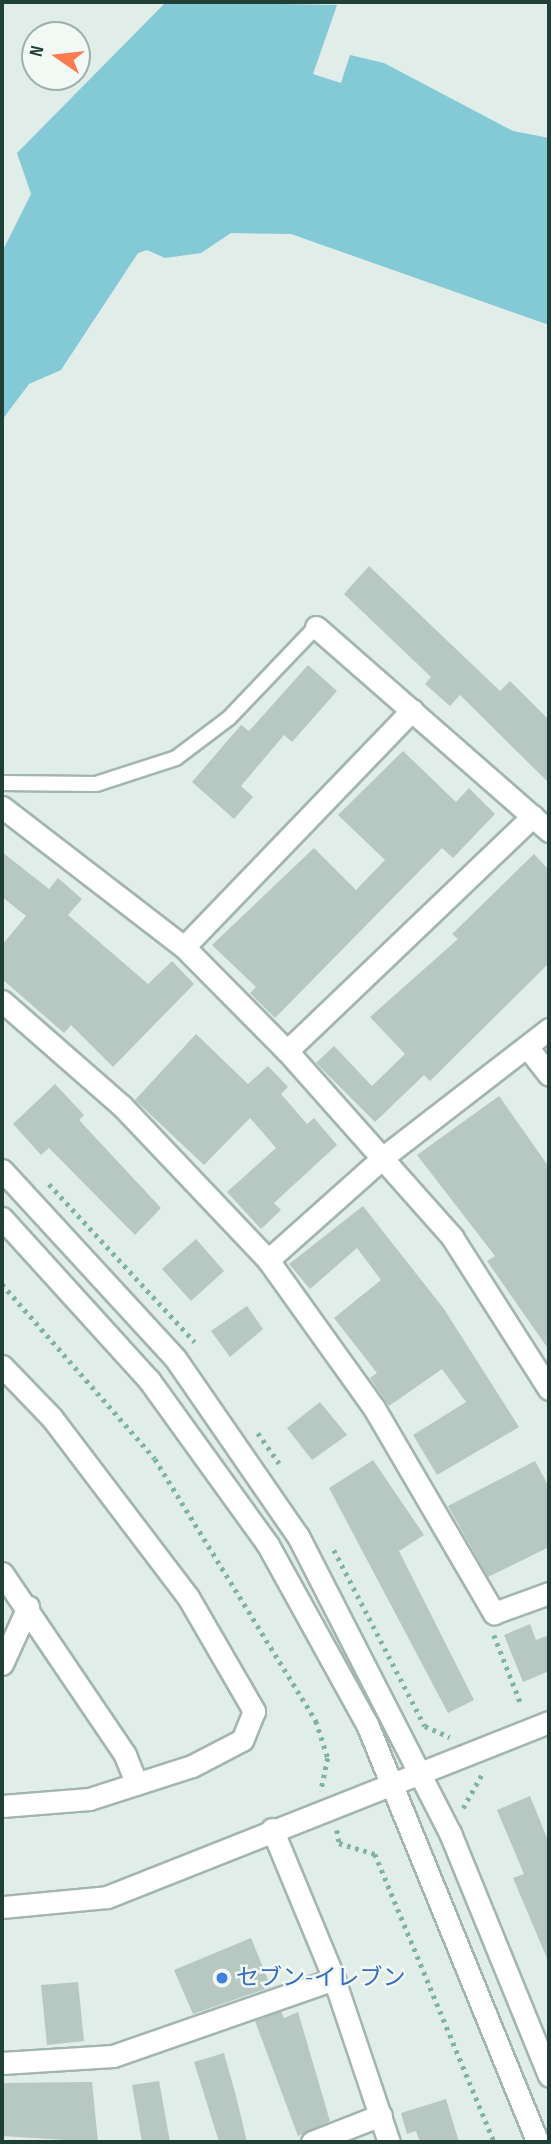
<!DOCTYPE html>
<meta charset="utf-8">
<style>
body{margin:0}
#map{position:relative;width:551px;height:2144px;overflow:hidden;background:#e1ede8;font-family:"Sofia Sans Condensed","Noto Sans JP",sans-serif}
div>[style]{position:absolute}
.water>*{inset:0;background:#84c9d6}
.building>*{inset:0;background:#b6c8c1}
.path>*{height:4.5px;margin-top:-2.25px;transform-origin:0;background:repeating-linear-gradient(90deg,#7fb3a3 0 3.5px,transparent 0 8.5px)}
.roads{filter:drop-shadow(2px 0 #a3b5af) drop-shadow(-2px 0 #a3b5af) drop-shadow(0 2px #a3b5af) drop-shadow(0 -2px #a3b5af)}
.lane>*{height:14px;margin:-7px;padding:0 7px;transform-origin:7px;border-radius:7px;background:#fff}
.street>*{height:21px;margin:-10.5px;padding:0 10.5px;transform-origin:10.5px;border-radius:10.5px;background:#fff}
.secondary>*{height:21px;margin:-10.5px;padding:0 10.5px;transform-origin:10.5px;border-radius:10.5px;background:#fff}
.dots>*{width:19px;height:19px;translate:-50% -50%;box-sizing:border-box;border:4px solid #f2f9f5;border-radius:50%}
span{translate:-50% -50%;white-space:nowrap;text-align:center;line-height:1.15;-webkit-text-stroke:5px #f2f9f5;paint-order:stroke}
.shop-label{font-size:23px;color:#366cbe}
.left{translate:0 -50%;text-align:left}
.frame{position:absolute;inset:0;border:4px solid #203f37;pointer-events:none}
.north{position:absolute;left:21px;top:21px;width:70px;height:70px;box-sizing:border-box;background:#f2f9f5;border:2px solid #9eafa9;border-radius:50%;rotate:284deg;font-size:19px;font-weight:700;line-height:28px;text-align:center;color:#203f37}
.north::after{content:'';display:block;margin:auto;width:24px;height:32px;background:#fd7b4f;clip-path:polygon(50% 0,100% 100%,50% 72%,0 100%)}
</style>
<div id="map">
<div class="water">
<i style="clip-path:polygon(166px 2px,337px 5px,313px 74px,341px 83px,350px 55px,384px 63px,513px 131px,549px 138px,549px 325px,291px 234px,231px 233px,201px 253px,165px 258px,147px 250px,138px 253px,61px 370px,29px 384px,2px 420px,2px 252px,31px 194px,17px 153px)"></i>
</div>
<div class="building">
<i style="clip-path:polygon(369px 566px,500px 691px,510px 681px,549px 720px,549px 783px,460px 695px,450px 706px,425px 684px,431px 677px,344px 594px)"></i>
<i style="clip-path:polygon(308px 665px,337px 691px,292px 742px,284px 735px,241px 786px,253px 797px,234px 819px,192px 782px,241px 725px,249px 731px)"></i>
<i style="clip-path:polygon(403px 751px,456px 802px,469px 788px,495px 814px,453px 858px,442px 848px,275px 1018px,250px 993px,256px 987px,212px 945px,314px 848px,356px 890px,385px 860px,338px 815px)"></i>
<i style="clip-path:polygon(2px 852px,49px 889px,58px 878px,82px 899px,68px 915px,148px 984px,172px 961px,194px 984px,113px 1067px,71px 1025px,64px 1033px,2px 979px,2px 945px,26px 916px,2px 897px)"></i>
<i style="clip-path:polygon(534px 854px,549px 870px,549px 963px,430px 1081px,424px 1075px,375px 1122px,316px 1063px,334px 1046px,372px 1086px,405px 1054px,370px 1017px,458px 939px,452px 934px)"></i>
<i style="clip-path:polygon(196px 1034px,248px 1084px,268px 1066px,288px 1087px,281px 1094px,307px 1124px,314px 1118px,337px 1145px,274px 1203px,281px 1210px,261px 1229px,227px 1192px,276px 1148px,250px 1118px,204px 1165px,135px 1100px)"></i>
<i style="clip-path:polygon(55px 1084px,84px 1115px,79px 1120px,161px 1208px,135px 1235px,49px 1148px,41px 1155px,13px 1124px)"></i>
<i style="clip-path:polygon(499px 1096px,549px 1167px,549px 1350px,487px 1261px,495px 1256px,417px 1155px)"></i>
<i style="clip-path:polygon(363px 1206px,444px 1309px,519px 1427px,437px 1475px,413px 1435px,466px 1402px,442px 1369px,389px 1406px,370px 1378px,377px 1373px,334px 1318px,381px 1280px,357px 1248px,310px 1289px,289px 1264px)"></i>
<i style="clip-path:polygon(196px 1239px,224px 1271px,191px 1301px,162px 1269px)"></i>
<i style="clip-path:polygon(247px 1306px,263px 1329px,230px 1357px,211px 1331px)"></i>
<i style="clip-path:polygon(320px 1402px,347px 1435px,312px 1460px,287px 1428px)"></i>
<i style="clip-path:polygon(373px 1460px,424px 1535px,399px 1551px,474px 1700px,448px 1713px,329px 1488px)"></i>
<i style="clip-path:polygon(535px 1461px,549px 1487px,549px 1547px,488px 1577px,448px 1506px)"></i>
<i style="clip-path:polygon(530px 1624px,536px 1640px,549px 1635px,549px 1671px,523px 1682px,504px 1635px)"></i>
<i style="clip-path:polygon(530px 1796px,549px 1843px,549px 1963px,513px 1878px,524px 1874px,497px 1810px)"></i>
<i style="clip-path:polygon(251px 1938px,271px 1987px,193px 2014px,174px 1970px)"></i>
<i style="clip-path:polygon(78px 1982px,84px 2041px,47px 2045px,41px 1985px)"></i>
<i style="clip-path:polygon(281px 2011px,284px 2018px,298px 2012px,330px 2121px,298px 2136px,255px 2021px)"></i>
<i style="clip-path:polygon(224px 2053px,236px 2096px,247px 2142px,219px 2142px,194px 2062px)"></i>
<i style="clip-path:polygon(159px 2081px,170px 2142px,142px 2142px,132px 2085px)"></i>
<i style="clip-path:polygon(92px 2082px,98px 2142px,2px 2136px,2px 2083px)"></i>
<i style="clip-path:polygon(446px 2099px,459px 2142px,420px 2142px,416px 2131px,407px 2134px,401px 2113px)"></i>
</div>
<div class="path">
<i style="left:49px;top:1184px;width:215px;rotate:47.3deg"></i>
<i style="left:2px;top:1284px;width:232px;rotate:48.8deg"></i>
<i style="left:155px;top:1459px;width:308px;rotate:58.4deg"></i>
<i style="left:316px;top:1721px;width:39px;rotate:72deg"></i>
<i style="left:328px;top:1758px;width:34px;rotate:102deg"></i>
<i style="left:258px;top:1433px;width:37px;rotate:55deg"></i>
<i style="left:334px;top:1550px;width:198px;rotate:62.7deg"></i>
<i style="left:425px;top:1726px;width:27px;rotate:24deg"></i>
<i style="left:494px;top:1635px;width:74px;rotate:68.6deg"></i>
<i style="left:463px;top:1808px;width:41px;rotate:-60.9deg"></i>
<i style="left:337px;top:1830px;width:13px;rotate:81deg"></i>
<i style="left:339px;top:1843px;width:38px;rotate:17deg"></i>
<i style="left:375px;top:1854px;width:312px;rotate:67.5deg"></i>
</div>
<div class="roads">
<div class="lane">
<i style="left:2px;top:783px;width:94px;rotate:0.6deg"></i>
<i style="left:96px;top:784px;width:84px;rotate:-18deg"></i>
<i style="left:176px;top:758px;width:66px;rotate:-37deg"></i>
<i style="left:229px;top:718px;width:126px;rotate:-46.3deg"></i>
</div>
<div class="street">
<i style="left:316px;top:627px;width:310px;rotate:41.2deg"></i>
<i style="left:2px;top:807px;width:230px;rotate:37.6deg"></i>
<i style="left:184px;top:947px;width:146px;rotate:45.3deg"></i>
<i style="left:287px;top:1051px;width:249px;rotate:48.4deg"></i>
<i style="left:452px;top:1237px;width:180px;rotate:57.5deg"></i>
<i style="left:184px;top:947px;width:329px;rotate:-46.1deg"></i>
<i style="left:2px;top:1001px;width:159px;rotate:41.2deg"></i>
<i style="left:122px;top:1106px;width:212px;rotate:46.5deg"></i>
<i style="left:268px;top:1260px;width:182px;rotate:54.4deg"></i>
<i style="left:374px;top:1408px;width:238px;rotate:59.7deg"></i>
<i style="left:494px;top:1613px;width:59px;rotate:-20deg"></i>
<i style="left:528px;top:1048px;width:34px;rotate:52deg"></i>
<i style="left:287px;top:1051px;width:340px;rotate:-43.7deg"></i>
<i style="left:268px;top:1260px;width:158px;rotate:-41.7deg"></i>
<i style="left:386px;top:1155px;width:206px;rotate:-37.7deg"></i>
<i style="left:2px;top:1366px;width:72px;rotate:46.1deg"></i>
<i style="left:52px;top:1418px;width:225px;rotate:52.8deg"></i>
<i style="left:188px;top:1597px;width:132px;rotate:59.9deg"></i>
<i style="left:254px;top:1711px;width:31px;rotate:112deg"></i>
<i style="left:242px;top:1740px;width:56px;rotate:152.5deg"></i>
<i style="left:192px;top:1766px;width:108px;rotate:162.2deg"></i>
<i style="left:89px;top:1799px;width:87px;rotate:175.4deg"></i>
<i style="left:2px;top:1573px;width:220px;rotate:55.9deg"></i>
<i style="left:125px;top:1755px;width:31px;rotate:68deg"></i>
<i style="left:2px;top:1664px;width:63px;rotate:-65.5deg"></i>
<i style="left:272px;top:1829px;width:162px;rotate:67.5deg"></i>
<i style="left:334px;top:1979px;width:172px;rotate:71.4deg"></i>
<i style="left:2px;top:2063px;width:111px;rotate:-3.6deg"></i>
<i style="left:113px;top:2056px;width:234px;rotate:-19.2deg"></i>
<i style="left:312px;top:2142px;width:74px;rotate:-21.4deg"></i>
</div>
<div class="secondary">
<i style="left:2px;top:1170px;width:255px;rotate:47.4deg"></i>
<i style="left:175px;top:1358px;width:216px;rotate:55.4deg"></i>
<i style="left:298px;top:1536px;width:334px;rotate:62.9deg"></i>
<i style="left:450px;top:1833px;width:262px;rotate:67.8deg"></i>
<i style="left:2px;top:1218px;width:219px;rotate:47.8deg"></i>
<i style="left:149px;top:1380px;width:203px;rotate:54.2deg"></i>
<i style="left:268px;top:1545px;width:205px;rotate:61.1deg"></i>
<i style="left:367px;top:1724px;width:452px;rotate:67.8deg"></i>
<i style="left:2px;top:1907px;width:105px;rotate:-5.4deg"></i>
<i style="left:107px;top:1897px;width:475px;rotate:-21.6deg"></i>
</div>
</div>
<div class="dots">
<i style="left:222px;top:1978px;background:#3f7fe0"></i>
</div>
<div class="shop-label">
<span class="left" style="left:236px;top:1978px">セブン-イレブン</span>
</div>
<div class="frame"></div>
<div class="north">N</div>
</div>
